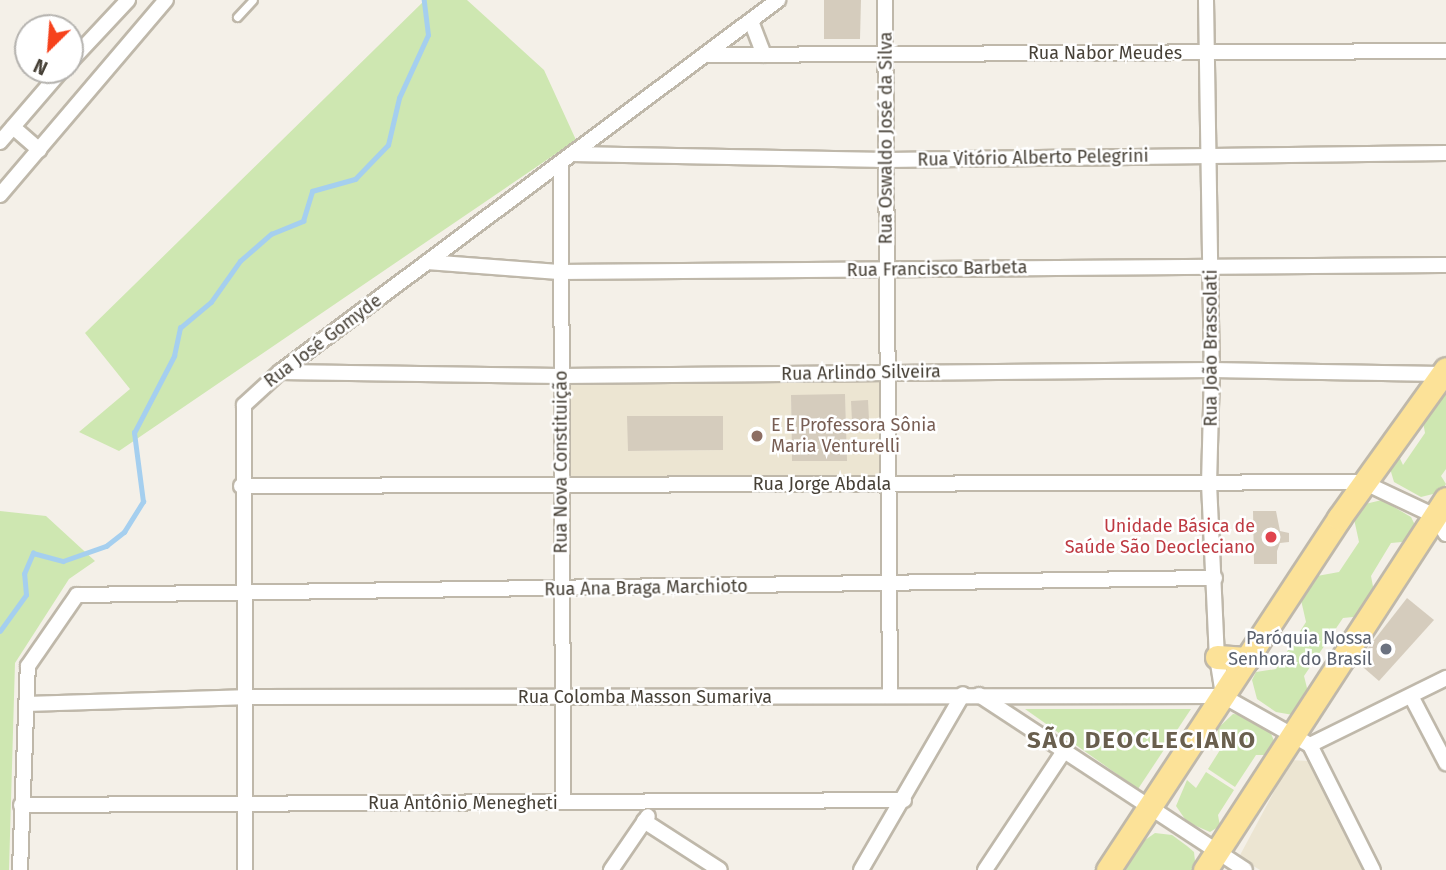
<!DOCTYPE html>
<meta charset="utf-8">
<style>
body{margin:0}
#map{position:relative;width:1446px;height:870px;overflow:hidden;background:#f4f0e8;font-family:"Fira Sans",sans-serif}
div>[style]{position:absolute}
.education>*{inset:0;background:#ece5d2}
.green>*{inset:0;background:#cee7b1}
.stream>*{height:4.5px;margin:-2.25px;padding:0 2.25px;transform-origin:2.25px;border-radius:2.25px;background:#a5cfef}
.building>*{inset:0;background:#d5ccbd}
.roads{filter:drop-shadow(2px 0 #bfb8aa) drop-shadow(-2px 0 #bfb8aa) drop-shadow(0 2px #bfb8aa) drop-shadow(0 -2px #bfb8aa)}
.lane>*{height:7px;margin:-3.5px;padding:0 3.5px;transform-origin:3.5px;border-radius:3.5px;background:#fff}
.street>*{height:14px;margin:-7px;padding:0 7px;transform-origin:7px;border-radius:7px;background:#fff}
.primary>*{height:23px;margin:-11.5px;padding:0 11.5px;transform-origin:11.5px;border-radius:11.5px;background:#fce298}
.dots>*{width:19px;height:19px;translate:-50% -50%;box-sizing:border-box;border:4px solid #fff;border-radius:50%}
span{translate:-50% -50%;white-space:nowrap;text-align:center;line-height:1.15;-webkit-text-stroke:5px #fff;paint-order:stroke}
.street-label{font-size:18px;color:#474137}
.education-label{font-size:18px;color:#785e54}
.left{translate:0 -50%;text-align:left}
.health-label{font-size:18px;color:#be3a42}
.right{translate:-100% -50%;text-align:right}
.worship-label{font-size:18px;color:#5b616d}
.district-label{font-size:24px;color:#695f4e;font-weight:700;letter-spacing:2px}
.north{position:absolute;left:14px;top:14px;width:70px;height:70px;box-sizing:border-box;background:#fff;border:2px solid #b5b3af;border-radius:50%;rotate:205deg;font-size:19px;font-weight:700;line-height:28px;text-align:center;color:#474137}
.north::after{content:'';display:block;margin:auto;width:24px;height:32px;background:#f6421c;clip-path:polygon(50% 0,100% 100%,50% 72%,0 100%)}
</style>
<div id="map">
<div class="education">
<i style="clip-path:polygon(evenodd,563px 382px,883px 382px,884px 475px,564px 480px,563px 382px,791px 395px,845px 395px,846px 461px,792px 461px,791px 395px,563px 382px,628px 416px,722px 416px,722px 450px,628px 451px,628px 416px)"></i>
<i style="clip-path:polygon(1291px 760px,1308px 761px,1365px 870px,1260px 870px,1239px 857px)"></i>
</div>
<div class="green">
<i style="clip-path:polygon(425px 0,467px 0,544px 70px,576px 140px,119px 451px,79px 432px,130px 389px,85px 333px)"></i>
<i style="clip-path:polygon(1446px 385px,1446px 469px,1441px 476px,1446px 484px,1441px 492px,1421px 497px,1394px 482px,1389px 465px,1397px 452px,1403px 465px,1425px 433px,1422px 416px)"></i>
<i style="clip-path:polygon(1382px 500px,1411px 517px,1416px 527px,1413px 541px,1391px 543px,1371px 576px,1375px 597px,1363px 616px,1343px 618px,1304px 676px,1309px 696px,1293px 715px,1276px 712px,1257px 699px,1252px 680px,1256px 672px,1276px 669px,1306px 622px,1301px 600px,1317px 576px,1339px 572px,1359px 542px,1354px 519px,1365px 504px)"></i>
<i style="clip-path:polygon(0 511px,46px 516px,95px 561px,69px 579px,15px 663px,9px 870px,0 870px)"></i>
<i style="clip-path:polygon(1025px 709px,1191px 709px,1138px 789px)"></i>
<i style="clip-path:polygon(1233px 714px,1245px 715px,1269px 729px,1275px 743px,1268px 755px,1256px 755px,1235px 787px,1208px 769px,1220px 750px,1218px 728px)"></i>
<i style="clip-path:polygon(1206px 772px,1234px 790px,1218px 815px,1220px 826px,1210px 832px,1187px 822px,1176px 806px,1187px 780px,1196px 788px)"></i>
<i style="clip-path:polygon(1155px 833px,1172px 835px,1187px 846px,1194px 852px,1196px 870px,1123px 870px,1138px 845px)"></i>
</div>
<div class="stream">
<i style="left:0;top:631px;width:44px;rotate:-54.2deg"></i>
<i style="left:26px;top:595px;width:21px;rotate:-95deg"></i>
<i style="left:24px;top:574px;width:23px;rotate:-67deg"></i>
<i style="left:33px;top:553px;width:31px;rotate:15deg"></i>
<i style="left:63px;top:561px;width:46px;rotate:-19.2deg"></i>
<i style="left:106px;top:546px;width:23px;rotate:-38deg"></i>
<i style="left:124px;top:532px;width:36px;rotate:-58deg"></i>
<i style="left:143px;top:502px;width:70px;rotate:-97.4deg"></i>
<i style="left:134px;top:433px;width:87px;rotate:-62.5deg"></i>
<i style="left:174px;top:356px;width:29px;rotate:-78deg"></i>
<i style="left:180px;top:328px;width:40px;rotate:-40deg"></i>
<i style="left:211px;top:302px;width:50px;rotate:-54.7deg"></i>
<i style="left:240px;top:261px;width:41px;rotate:-41.1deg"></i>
<i style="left:271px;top:234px;width:35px;rotate:-22deg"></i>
<i style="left:303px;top:221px;width:31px;rotate:-73deg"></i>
<i style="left:312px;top:191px;width:45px;rotate:-15.6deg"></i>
<i style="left:355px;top:179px;width:47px;rotate:-45.9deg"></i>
<i style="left:388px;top:145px;width:48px;rotate:-76.8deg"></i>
<i style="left:399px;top:98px;width:69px;rotate:-65.3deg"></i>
<i style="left:428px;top:35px;width:35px;rotate:-97deg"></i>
</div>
<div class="building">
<i style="clip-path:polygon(824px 0,861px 0,860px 39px,824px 39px)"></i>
<i style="clip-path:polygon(845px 394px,847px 461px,792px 461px,791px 395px)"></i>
<i style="clip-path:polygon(868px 400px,869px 420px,852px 421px,851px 401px)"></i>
<i style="clip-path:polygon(627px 416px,723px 416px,723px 450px,628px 451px)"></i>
<i style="clip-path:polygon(1253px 511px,1276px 511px,1280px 531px,1289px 533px,1289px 542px,1280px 543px,1277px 551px,1277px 564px,1254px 564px)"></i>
<i style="clip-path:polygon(1407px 598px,1434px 620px,1379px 681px,1357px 662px)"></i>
</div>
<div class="roads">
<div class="lane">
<i style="left:237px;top:17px;width:23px;rotate:-47deg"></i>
</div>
<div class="street">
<i style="left:885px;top:0;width:695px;rotate:89.59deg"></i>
<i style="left:1206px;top:0;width:370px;rotate:89.1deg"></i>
<i style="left:1212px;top:370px;width:113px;rotate:91.5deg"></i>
<i style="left:1209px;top:483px;width:174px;rotate:87.4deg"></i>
<i style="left:1217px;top:657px;width:39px;rotate:81deg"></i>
<i style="left:751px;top:21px;width:36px;rotate:69deg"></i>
<i style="left:708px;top:55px;width:738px;rotate:-0.31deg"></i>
<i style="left:70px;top:62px;width:85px;rotate:-46.9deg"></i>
<i style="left:13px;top:127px;width:35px;rotate:41deg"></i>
<i style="left:0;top:142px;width:95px;rotate:-49.3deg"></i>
<i style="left:572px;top:154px;width:314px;rotate:1.1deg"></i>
<i style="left:886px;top:160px;width:560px;rotate:-0.72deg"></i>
<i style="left:561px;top:163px;width:639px;rotate:89.82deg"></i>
<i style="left:0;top:195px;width:256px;rotate:-49.6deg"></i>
<i style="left:427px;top:262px;width:132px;rotate:4.3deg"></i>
<i style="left:559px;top:272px;width:887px;rotate:-0.45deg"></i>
<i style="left:280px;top:372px;width:280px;rotate:0.8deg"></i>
<i style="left:560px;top:376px;width:652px;rotate:-0.53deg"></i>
<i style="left:1212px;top:370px;width:230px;rotate:1deg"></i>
<i style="left:241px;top:486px;width:1122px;rotate:-0.2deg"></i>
<i style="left:1363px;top:482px;width:80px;rotate:25.3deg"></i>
<i style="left:1435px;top:516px;width:21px;rotate:59deg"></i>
<i style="left:979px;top:695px;width:318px;rotate:33.3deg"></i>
<i style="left:1411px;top:696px;width:76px;rotate:62.4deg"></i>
<i style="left:26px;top:704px;width:217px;rotate:-1.8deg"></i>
<i style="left:243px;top:697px;width:980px;rotate:-0.06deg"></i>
<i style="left:1223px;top:696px;width:100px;rotate:29.4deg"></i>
<i style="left:1310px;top:745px;width:140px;rotate:63.3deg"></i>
<i style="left:1310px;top:745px;width:152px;rotate:-26.2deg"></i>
<i style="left:21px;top:805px;width:883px;rotate:-0.32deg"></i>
<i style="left:644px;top:821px;width:90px;rotate:32.8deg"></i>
<i style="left:20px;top:870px;width:204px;rotate:-87.8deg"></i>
<i style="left:28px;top:666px;width:86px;rotate:-55.4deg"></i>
<i style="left:77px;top:595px;width:1138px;rotate:-0.86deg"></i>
<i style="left:245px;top:870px;width:465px;rotate:-90.1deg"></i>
<i style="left:244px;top:405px;width:49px;rotate:-42.5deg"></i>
<i style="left:280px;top:372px;width:622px;rotate:-36.76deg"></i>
<i style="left:611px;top:870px;width:65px;rotate:-55.6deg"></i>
<i style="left:861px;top:870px;width:203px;rotate:-59.9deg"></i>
<i style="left:985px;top:870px;width:143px;rotate:-56.4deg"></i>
</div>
<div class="primary">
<i style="left:1217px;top:657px;width:30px;rotate:4deg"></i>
<i style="left:1108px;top:870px;width:421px;rotate:-56.7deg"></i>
<i style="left:1339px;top:518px;width:183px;rotate:-54.3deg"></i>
<i style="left:1205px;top:870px;width:442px;rotate:-57deg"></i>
</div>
</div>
<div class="dots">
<i style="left:757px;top:436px;background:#8d6e63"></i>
<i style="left:1271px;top:537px;background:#e0444e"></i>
<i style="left:1386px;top:649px;background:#6b7280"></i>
</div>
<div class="street-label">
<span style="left:1105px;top:53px">Rua Nabor Meudes</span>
<span style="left:886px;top:138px;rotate:-90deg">Rua Oswaldo José da Silva</span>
<span style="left:1033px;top:158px;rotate:-1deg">Rua Vitório Alberto Pelegrini</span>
<span style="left:937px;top:269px;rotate:-1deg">Rua Francisco Barbeta</span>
<span style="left:323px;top:341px;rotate:-37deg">Rua José Gomyde</span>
<span style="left:1211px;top:348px;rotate:-90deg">Rua João Brassolati</span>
<span style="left:861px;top:373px;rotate:-1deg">Rua Arlindo Silveira</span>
<span style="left:561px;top:462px;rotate:-90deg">Rua Nova Constituição</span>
<span style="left:822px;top:484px">Rua Jorge Abdala</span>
<span style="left:646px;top:588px;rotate:-1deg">Rua Ana Braga Marchioto</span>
<span style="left:645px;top:697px">Rua Colomba Masson Sumariva</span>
<span style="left:463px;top:803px">Rua Antônio Menegheti</span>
</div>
<div class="education-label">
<span class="left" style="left:771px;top:436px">E E Professora Sônia<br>Maria Venturelli</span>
</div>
<div class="health-label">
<span class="right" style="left:1255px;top:537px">Unidade Básica de<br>Saúde São Deocleciano</span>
</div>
<div class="worship-label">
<span class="right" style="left:1372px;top:649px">Paróquia Nossa<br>Senhora do Brasil</span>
</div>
<div class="district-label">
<span style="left:1142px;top:741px">SÃO DEOCLECIANO</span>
</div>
<div class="north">N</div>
</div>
